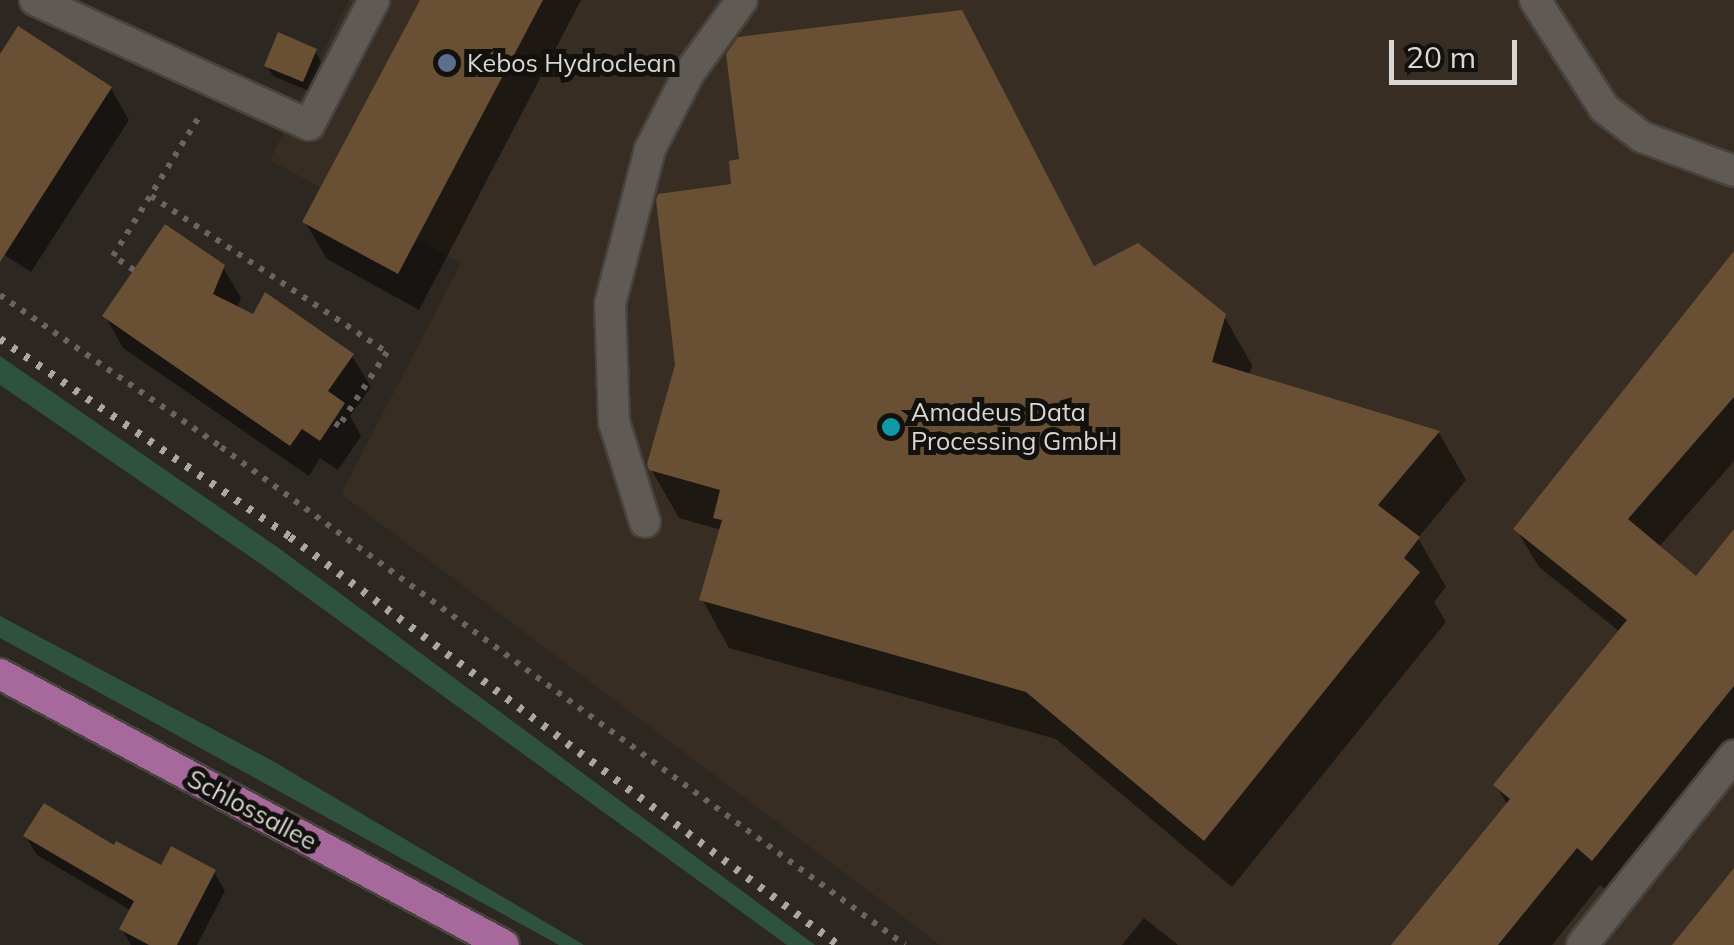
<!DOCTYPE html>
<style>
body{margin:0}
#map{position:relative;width:1734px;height:945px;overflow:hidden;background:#2d2722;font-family:Mulish,sans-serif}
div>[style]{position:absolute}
.built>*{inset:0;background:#372d23}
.green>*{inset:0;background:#2e523f}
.shadow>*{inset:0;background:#0007}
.building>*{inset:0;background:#694f33}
.path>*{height:6px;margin-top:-3px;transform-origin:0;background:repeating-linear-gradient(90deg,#6a6460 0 5px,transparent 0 13px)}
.roads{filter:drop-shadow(2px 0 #48433f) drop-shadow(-2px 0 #48433f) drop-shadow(0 2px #48433f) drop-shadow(0 -2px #48433f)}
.minor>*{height:30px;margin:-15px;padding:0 15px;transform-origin:15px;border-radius:15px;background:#605a54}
.major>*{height:30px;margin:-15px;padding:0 15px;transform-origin:15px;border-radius:15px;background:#a7689b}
.rail>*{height:8px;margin-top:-4px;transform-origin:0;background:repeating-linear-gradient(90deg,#aca7a3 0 5px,transparent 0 15px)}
.dots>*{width:28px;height:28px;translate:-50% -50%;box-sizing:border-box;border:5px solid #13110e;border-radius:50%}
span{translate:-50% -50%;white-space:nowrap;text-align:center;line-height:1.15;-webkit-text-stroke:10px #13110e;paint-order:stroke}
.poi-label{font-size:25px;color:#dad6d2}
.left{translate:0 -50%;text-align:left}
.street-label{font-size:25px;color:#dad6d2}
.scale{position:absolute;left:1389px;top:40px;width:128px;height:45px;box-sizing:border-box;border:5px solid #dad6d2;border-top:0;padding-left:12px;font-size:30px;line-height:35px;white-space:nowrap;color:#dad6d2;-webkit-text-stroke:8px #13110e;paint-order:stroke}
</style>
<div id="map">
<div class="built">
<i style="clip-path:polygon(349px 0,1734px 0,1734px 945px,940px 945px,341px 494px,461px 263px,270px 160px)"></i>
</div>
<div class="green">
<i style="clip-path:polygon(0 356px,280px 549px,815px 945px,787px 945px,265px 567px,0 385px)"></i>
<i style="clip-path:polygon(0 616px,271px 760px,584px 945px,559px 945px,0 638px)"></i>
</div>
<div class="shadow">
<i style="clip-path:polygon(422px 0,581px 0,419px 310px,327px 259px,305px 222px)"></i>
<i style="clip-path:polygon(960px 12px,1095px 268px,1224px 316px,1252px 365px,1249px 376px,1439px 433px,1466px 480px,1418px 538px,1446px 587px,1434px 602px,1446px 622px,1232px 887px,1056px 739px,729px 648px,702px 599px,721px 530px,679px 518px,651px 469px,742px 161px)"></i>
<i style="clip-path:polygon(315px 51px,321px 62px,309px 91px,273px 76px,267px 66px)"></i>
<i style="clip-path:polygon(0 59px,111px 89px,129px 120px,31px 272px,0 252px)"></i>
<i style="clip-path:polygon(223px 267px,241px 298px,237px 308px,352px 356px,371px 387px,350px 416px,361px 436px,338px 470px,320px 458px,309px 476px,123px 348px,105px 316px)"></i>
<i style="clip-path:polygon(1734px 289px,1734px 461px,1658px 548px,1696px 580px,1734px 533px,1734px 752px,1615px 898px,1600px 885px,1552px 945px,1398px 945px,1508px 806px,1496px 785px,1620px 632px,1539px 567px,1516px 529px)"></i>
<i style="clip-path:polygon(26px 836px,114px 849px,162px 868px,214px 872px,225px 891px,197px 945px,131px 945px,122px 929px,132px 911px,37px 855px)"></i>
<i style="clip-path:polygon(1144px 918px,1178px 945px,1122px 945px)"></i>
</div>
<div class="building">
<i style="clip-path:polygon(420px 0,543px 0,398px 274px,302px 222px)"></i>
<i style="clip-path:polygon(962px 10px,1094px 266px,1138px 243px,1226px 314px,1212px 362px,1440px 431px,1378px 505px,1420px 537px,1404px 558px,1420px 572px,1204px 841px,1026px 692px,699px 600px,722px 520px,713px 518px,720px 490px,649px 470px,647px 464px,675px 365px,656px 200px,658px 194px,731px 184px,729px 161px,739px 159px,726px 54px,738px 37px)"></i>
<i style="clip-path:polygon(18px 26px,112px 87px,0 262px,0 54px)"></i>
<i style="clip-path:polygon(278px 32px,317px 49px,303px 82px,264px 66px)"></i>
<i style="clip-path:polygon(165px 224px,225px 265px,213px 294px,253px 314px,265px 292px,354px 354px,328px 391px,345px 403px,320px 441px,302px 429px,290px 446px,102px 316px)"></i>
<i style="clip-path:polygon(1734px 251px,1734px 397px,1628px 519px,1696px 576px,1734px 529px,1734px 686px,1592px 861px,1577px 848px,1498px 945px,1391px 945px,1510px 799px,1493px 785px,1627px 620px,1513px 529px)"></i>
<i style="clip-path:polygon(44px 803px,114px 845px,116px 841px,161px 865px,171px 846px,216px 870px,177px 945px,149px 945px,119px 929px,134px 901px,23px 836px)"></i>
<i style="clip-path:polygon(1734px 868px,1734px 945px,1672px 945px)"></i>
</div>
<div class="path">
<i style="left:151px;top:196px;width:283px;rotate:33.5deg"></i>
<i style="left:387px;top:352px;width:88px;rotate:123deg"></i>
<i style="left:339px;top:426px;width:8px;rotate:-140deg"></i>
<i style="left:134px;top:270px;width:25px;rotate:-146deg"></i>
<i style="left:113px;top:256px;width:166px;rotate:-58.3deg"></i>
<i style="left:0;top:295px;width:268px;rotate:34.5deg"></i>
<i style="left:221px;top:447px;width:846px;rotate:36.06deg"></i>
</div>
<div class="roads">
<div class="minor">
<i style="left:35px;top:0;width:301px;rotate:24.5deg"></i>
<i style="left:309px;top:125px;width:141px;rotate:-62.5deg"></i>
<i style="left:1535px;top:0;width:128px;rotate:57.4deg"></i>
<i style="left:1604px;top:108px;width:48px;rotate:37.3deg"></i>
<i style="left:1642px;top:137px;width:98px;rotate:20.3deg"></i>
<i style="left:645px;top:522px;width:105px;rotate:-107.2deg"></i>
<i style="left:614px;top:422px;width:118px;rotate:-91.9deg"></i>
<i style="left:610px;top:304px;width:160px;rotate:-75.5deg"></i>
<i style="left:650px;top:149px;width:85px;rotate:-62.8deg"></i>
<i style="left:689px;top:73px;width:90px;rotate:-54deg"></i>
<i style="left:1582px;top:945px;width:243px;rotate:-51.2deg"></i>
</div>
<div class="major">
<i style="left:0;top:674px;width:572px;rotate:28.27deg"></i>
</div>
</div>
<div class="rail">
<i style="left:0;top:339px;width:351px;rotate:34.3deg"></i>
<i style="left:290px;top:537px;width:683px;rotate:36.67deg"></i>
</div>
<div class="dots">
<i style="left:447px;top:63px;background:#5c6f8a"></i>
<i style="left:891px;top:427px;background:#0f9aa8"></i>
</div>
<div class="poi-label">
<span class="left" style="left:467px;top:63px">Kebos Hydroclean</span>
<span class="left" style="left:911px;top:427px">Amadeus Data<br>Processing GmbH</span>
</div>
<div class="street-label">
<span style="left:252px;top:810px;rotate:28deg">Schlossallee</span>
</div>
<div class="scale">20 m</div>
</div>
